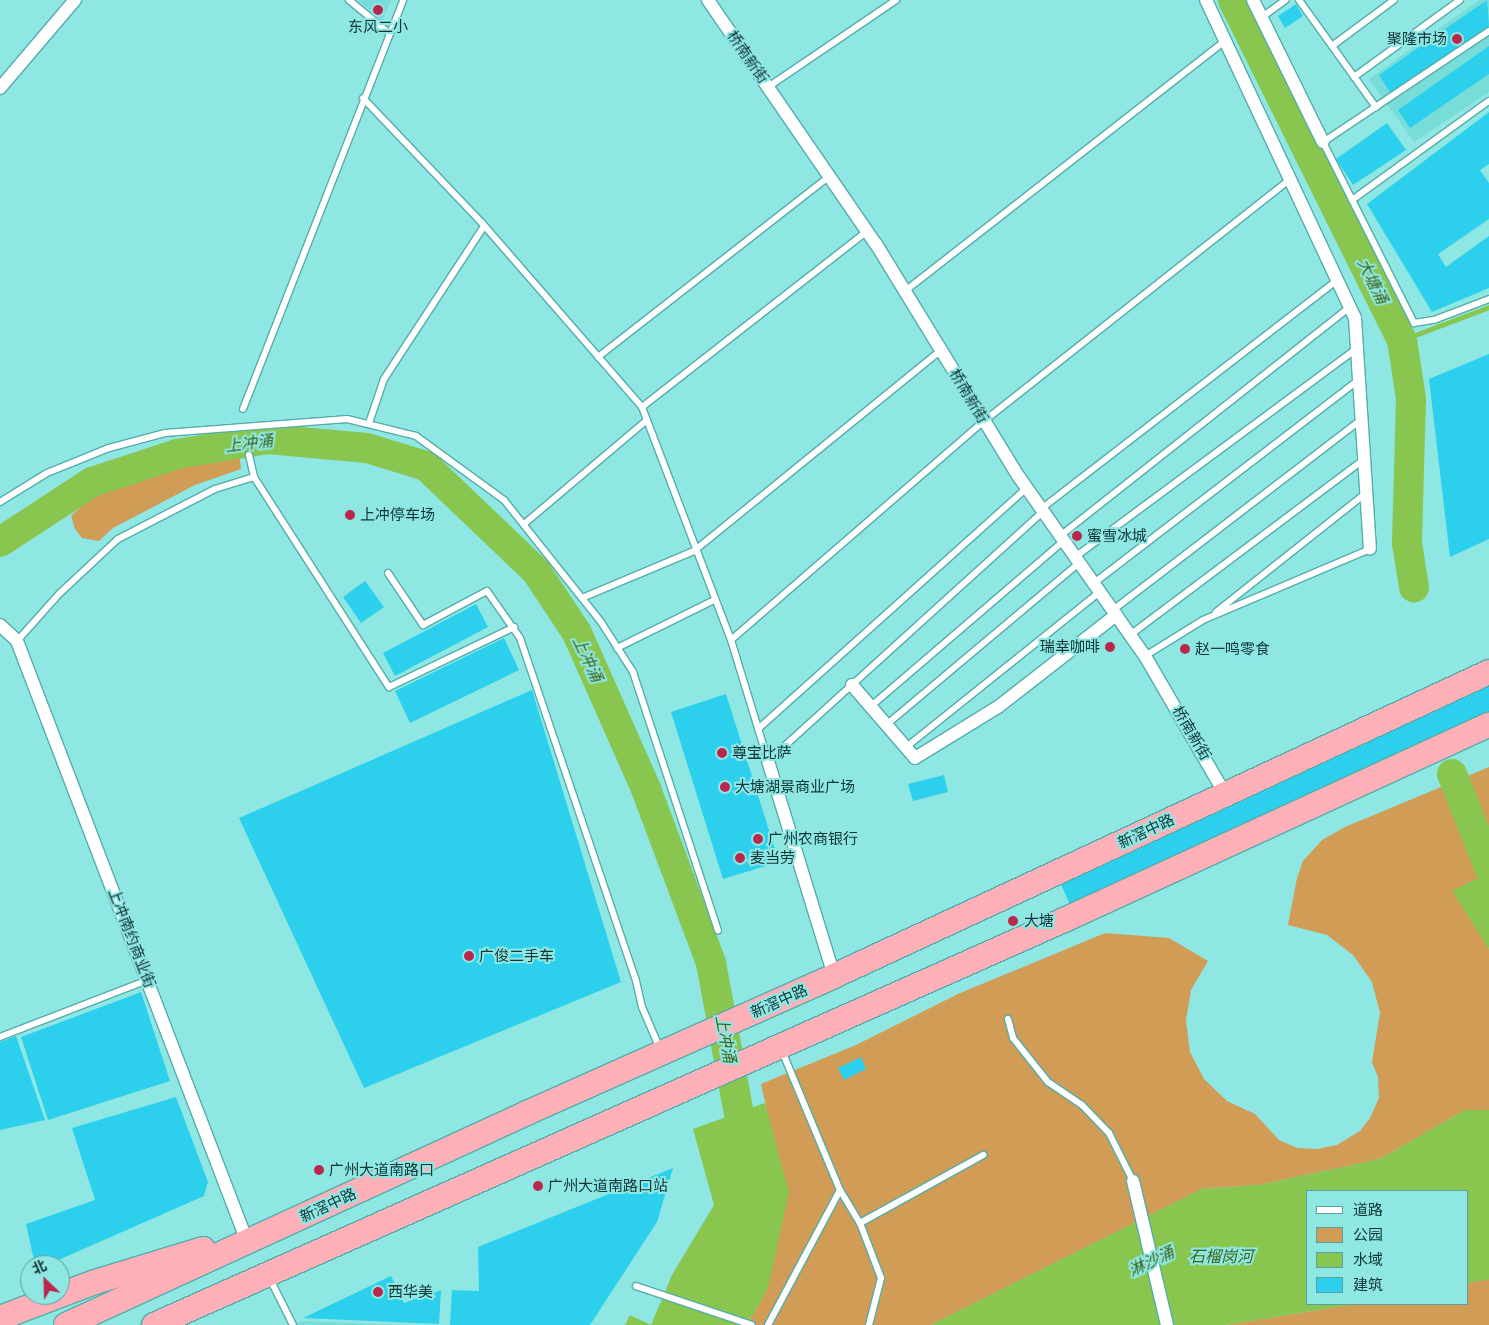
<!DOCTYPE html>
<meta charset="utf-8">
<style>
body{margin:0}
#map{position:relative;width:1489px;height:1325px;overflow:hidden;background:#8fe7e4;font-family:"Titillium Web","Noto Sans SC",sans-serif}
div>[style]{position:absolute}
.built>*{inset:0;background:#78dcd8}
.green>*{inset:0;background:#d09c56}
.water>*{inset:0;background:#88c650}
.stream>*{height:5px;margin:-2.5px;padding:0 2.5px;transform-origin:2.5px;border-radius:2.5px;background:#88c650}
.river>*{height:30px;margin:-15px;padding:0 15px;transform-origin:15px;border-radius:15px;background:#88c650}
.building>*{inset:0;background:#2dd0ec}
.roads{filter:drop-shadow(1px 0 #54adaa) drop-shadow(-1px 0 #54adaa) drop-shadow(0 1px #54adaa) drop-shadow(0 -1px #54adaa)}
.lane>*{height:6px;margin:-3px;padding:0 3px;transform-origin:3px;border-radius:3px;background:#fff}
.street>*{height:12px;margin:-6px;padding:0 6px;transform-origin:6px;border-radius:6px;background:#fff}
.highway>*{height:24px;margin:-12px;padding:0 12px;transform-origin:12px;border-radius:12px;background:#feb0b8}
.dots>*{width:14px;height:14px;translate:-50% -50%;box-sizing:border-box;border:2px solid #8fe7e4;border-radius:50%}
span{translate:-50% -50%;white-space:nowrap;text-align:center;line-height:1.15;-webkit-text-stroke:4px #8fe7e4;paint-order:stroke}
.poi-label{font-size:15px;color:#103635}
.right{translate:-100% -50%;text-align:right}
.left{translate:0 -50%;text-align:left}
.street-label{font-size:15px;color:#103635}
.water-label{font-size:16px;color:#3d6414;font-style:italic}
.legend{position:absolute;left:1306px;top:1190px;width:162px;height:115px;box-sizing:border-box;background:#8fe7e4;border:1px solid #5ca09e;margin:0;padding:6px 9px;list-style:none;font-size:15px;color:#103635}
.legend li{display:flex;align-items:center;gap:10px;height:25px}
.legend b{width:25px;border:1px solid #5ca09e}
.north{position:absolute;left:20px;top:1255px;width:50px;height:50px;box-sizing:border-box;background:#8fe7e4;border:1px solid #5ca09e;border-radius:50%;rotate:336deg;font-size:14px;font-weight:700;line-height:20px;text-align:center;color:#103635}
.north::after{content:'';display:block;margin:auto;width:18px;height:22px;background:#b9284c;clip-path:polygon(50% 0,100% 100%,50% 72%,0 100%)}
</style>
<div id="map">
<div class="built">
<i style="clip-path:polygon(358px 0,391px 0,382px 21px)"></i>
<i style="clip-path:polygon(1479px 0,1489px 0,1489px 92px,1414px 142px,1369px 79px)"></i>
<i style="clip-path:polygon(302px 1321px,401px 1325px,293px 1325px)"></i>
</div>
<div class="green">
<i style="clip-path:polygon(239px 451px,241px 469px,195px 485px,113px 528px,99px 541px,82px 538px,75px 529px,71px 516px,96px 493px,191px 460px)"></i>
<i style="clip-path:polygon(1489px 767px,1489px 873px,1453px 891px,1489px 949px,1489px 1110px,1465px 1110px,1380px 1159px,1259px 1185px,1202px 1189px,931px 1325px,747px 1325px,768px 1288px,769px 1120px,761px 1084px,856px 1045px,958px 994px,1105px 933px,1169px 938px,1208px 961px,1191px 990px,1186px 1021px,1190px 1052px,1204px 1079px,1227px 1101px,1255px 1114px,1279px 1140px,1297px 1148px,1317px 1149px,1337px 1145px,1360px 1131px,1370px 1118px,1379px 1098px,1378px 1077px,1372px 1062px,1380px 1013px,1372px 982px,1353px 955px,1327px 935px,1288px 925px,1297px 878px,1303px 861px,1322px 840px,1345px 827px)"></i>
<i style="clip-path:polygon(1489px 1279px,1489px 1325px,1225px 1325px,1355px 1304px,1468px 1304px,1468px 1283px)"></i>
</div>
<div class="water">
<i style="clip-path:polygon(1489px 873px,1489px 949px,1452px 891px)"></i>
<i style="clip-path:polygon(765px 1103px,789px 1192px,768px 1288px,747px 1325px,625px 1325px,630px 1315px,651px 1325px,672px 1275px,714px 1205px,693px 1129px)"></i>
<i style="clip-path:polygon(1465px 1110px,1489px 1110px,1489px 1279px,1468px 1283px,1468px 1191px,1308px 1191px,1308px 1304px,1355px 1304px,1225px 1325px,931px 1325px,1202px 1189px,1259px 1185px,1380px 1159px)"></i>
</div>
<div class="stream">
<i style="left:1402px;top:340px;width:93px;rotate:-20.8deg"></i>
</div>
<div class="river">
<i style="left:1233px;top:0;width:380px;rotate:63.6deg"></i>
<i style="left:1402px;top:340px;width:60px;rotate:81.3deg"></i>
<i style="left:1411px;top:399px;width:144px;rotate:91.6deg"></i>
<i style="left:1407px;top:543px;width:45px;rotate:81deg"></i>
<i style="left:0;top:542px;width:110px;rotate:-33.1deg"></i>
<i style="left:92px;top:482px;width:89px;rotate:-18.2deg"></i>
<i style="left:177px;top:454px;width:92px;rotate:-9.4deg"></i>
<i style="left:268px;top:439px;width:99px;rotate:5.2deg"></i>
<i style="left:367px;top:448px;width:62px;rotate:17deg"></i>
<i style="left:426px;top:466px;width:152px;rotate:43.7deg"></i>
<i style="left:536px;top:571px;width:74px;rotate:56.5deg"></i>
<i style="left:577px;top:633px;width:171px;rotate:66.1deg"></i>
<i style="left:646px;top:789px;width:186px;rotate:69.5deg"></i>
<i style="left:711px;top:963px;width:191px;rotate:79.5deg"></i>
<i style="left:1452px;top:774px;width:100px;rotate:68.3deg"></i>
</div>
<div class="building">
<i style="clip-path:polygon(1487px 0,1489px 26px,1391px 94px,1379px 75px)"></i>
<i style="clip-path:polygon(1296px 4px,1303px 16px,1285px 28px,1278px 16px)"></i>
<i style="clip-path:polygon(1489px 46px,1489px 74px,1410px 128px,1398px 110px)"></i>
<i style="clip-path:polygon(1489px 112px,1489px 164px,1480px 170px,1489px 183px,1489px 219px,1438px 254px,1446px 267px,1489px 236px,1489px 288px,1432px 312px,1367px 204px)"></i>
<i style="clip-path:polygon(1387px 123px,1406px 150px,1353px 185px,1336px 159px)"></i>
<i style="clip-path:polygon(1489px 354px,1489px 539px,1450px 557px,1429px 379px)"></i>
<i style="clip-path:polygon(365px 581px,384px 607px,361px 623px,343px 597px)"></i>
<i style="clip-path:polygon(476px 604px,488px 627px,395px 676px,383px 653px)"></i>
<i style="clip-path:polygon(504px 638px,519px 670px,410px 723px,395px 691px)"></i>
<i style="clip-path:polygon(1489px 664px,1489px 731px,1074px 914px,1051px 861px)"></i>
<i style="clip-path:polygon(532px 690px,621px 982px,364px 1088px,239px 818px)"></i>
<i style="clip-path:polygon(726px 694px,779px 862px,723px 879px,671px 712px)"></i>
<i style="clip-path:polygon(944px 775px,948px 792px,913px 801px,908px 784px)"></i>
<i style="clip-path:polygon(141px 992px,170px 1081px,48px 1120px,21px 1037px)"></i>
<i style="clip-path:polygon(16px 1036px,45px 1120px,0 1130px,0 1042px)"></i>
<i style="clip-path:polygon(861px 1057px,866px 1069px,844px 1080px,838px 1068px)"></i>
<i style="clip-path:polygon(176px 1097px,208px 1182px,204px 1196px,47px 1265px,35px 1265px,26px 1224px,95px 1200px,72px 1128px)"></i>
<i style="clip-path:polygon(673px 1168px,657px 1222px,590px 1325px,450px 1325px,452px 1290px,479px 1291px,478px 1247px)"></i>
<i style="clip-path:polygon(391px 1276px,404px 1303px,441px 1290px,439px 1324px,303px 1318px)"></i>
</div>
<div class="roads">
<div class="lane">
<i style="left:349px;top:0;width:52px;rotate:39.5deg"></i>
<i style="left:1299px;top:0;width:132px;rotate:54.3deg"></i>
<i style="left:1262px;top:17px;width:29px;rotate:-36deg"></i>
<i style="left:1489px;top:31px;width:200px;rotate:146.2deg"></i>
<i style="left:1323px;top:142px;width:203px;rotate:63.3deg"></i>
<i style="left:1414px;top:323px;width:20px;rotate:-9deg"></i>
<i style="left:1434px;top:320px;width:59px;rotate:-20.9deg"></i>
<i style="left:1332px;top:46px;width:77px;rotate:-36.6deg"></i>
<i style="left:1354px;top:77px;width:131px;rotate:-36deg"></i>
<i style="left:768px;top:87px;width:155px;rotate:-34.2deg"></i>
<i style="left:363px;top:98px;width:173px;rotate:46.4deg"></i>
<i style="left:482px;top:223px;width:244px;rotate:49deg"></i>
<i style="left:642px;top:407px;width:249px;rotate:69.1deg"></i>
<i style="left:731px;top:640px;width:127px;rotate:73deg"></i>
<i style="left:768px;top:761px;width:371px;rotate:-42.2deg"></i>
<i style="left:1352px;top:200px;width:169px;rotate:-35.9deg"></i>
<i style="left:905px;top:291px;width:406px;rotate:-38deg"></i>
<i style="left:598px;top:357px;width:294px;rotate:-38deg"></i>
<i style="left:642px;top:407px;width:286px;rotate:-38deg"></i>
<i style="left:243px;top:409px;width:439px;rotate:-68.6deg"></i>
<i style="left:369px;top:423px;width:46px;rotate:-71.2deg"></i>
<i style="left:384px;top:379px;width:183px;rotate:-56.8deg"></i>
<i style="left:249px;top:455px;width:23px;rotate:77deg"></i>
<i style="left:254px;top:477px;width:250px;rotate:57.3deg"></i>
<i style="left:389px;top:687px;width:139px;rotate:-25.6deg"></i>
<i style="left:0;top:502px;width:55px;rotate:-31.7deg"></i>
<i style="left:47px;top:473px;width:67px;rotate:-22deg"></i>
<i style="left:109px;top:448px;width:58px;rotate:-15deg"></i>
<i style="left:165px;top:433px;width:183px;rotate:-4.4deg"></i>
<i style="left:347px;top:419px;width:71px;rotate:13.8deg"></i>
<i style="left:416px;top:436px;width:109px;rotate:36deg"></i>
<i style="left:504px;top:500px;width:156px;rotate:51.5deg"></i>
<i style="left:601px;top:622px;width:59px;rotate:57.4deg"></i>
<i style="left:633px;top:672px;width:272px;rotate:71.8deg"></i>
<i style="left:1041px;top:509px;width:374px;rotate:-37.7deg"></i>
<i style="left:524px;top:524px;width:161px;rotate:-40.2deg"></i>
<i style="left:1060px;top:536px;width:370px;rotate:-38.3deg"></i>
<i style="left:1075px;top:557px;width:351px;rotate:-36.5deg"></i>
<i style="left:388px;top:573px;width:63px;rotate:56.1deg"></i>
<i style="left:423px;top:625px;width:72px;rotate:-28deg"></i>
<i style="left:487px;top:591px;width:57px;rotate:54.9deg"></i>
<i style="left:520px;top:638px;width:362px;rotate:71.3deg"></i>
<i style="left:636px;top:981px;width:27px;rotate:77deg"></i>
<i style="left:642px;top:1007px;width:46px;rotate:66.8deg"></i>
<i style="left:1094px;top:583px;width:334px;rotate:-37.5deg"></i>
<i style="left:582px;top:598px;width:121px;rotate:-22.8deg"></i>
<i style="left:694px;top:551px;width:318px;rotate:-39.1deg"></i>
<i style="left:1113px;top:610px;width:312px;rotate:-37.5deg"></i>
<i style="left:1216px;top:612px;width:191px;rotate:-38.4deg"></i>
<i style="left:1130px;top:635px;width:293px;rotate:-36.9deg"></i>
<i style="left:731px;top:640px;width:335px;rotate:-40.9deg"></i>
<i style="left:984px;top:421px;width:390px;rotate:-38.3deg"></i>
<i style="left:17px;top:641px;width:64px;rotate:-48.1deg"></i>
<i style="left:60px;top:593px;width:79px;rotate:-43deg"></i>
<i style="left:118px;top:539px;width:109px;rotate:-27.3deg"></i>
<i style="left:215px;top:489px;width:41px;rotate:-17.1deg"></i>
<i style="left:617px;top:648px;width:108px;rotate:-26.3deg"></i>
<i style="left:1145px;top:656px;width:68px;rotate:-31.8deg"></i>
<i style="left:1203px;top:620px;width:181px;rotate:-23deg"></i>
<i style="left:870px;top:707px;width:255px;rotate:-40.6deg"></i>
<i style="left:886px;top:725px;width:252px;rotate:-40deg"></i>
<i style="left:758px;top:729px;width:361px;rotate:-41.9deg"></i>
<i style="left:905px;top:748px;width:250px;rotate:-38.7deg"></i>
<i style="left:1008px;top:1019px;width:20px;rotate:75deg"></i>
<i style="left:1013px;top:1038px;width:56px;rotate:51.5deg"></i>
<i style="left:1048px;top:1082px;width:41px;rotate:34.1deg"></i>
<i style="left:1082px;top:1105px;width:39px;rotate:46deg"></i>
<i style="left:1109px;top:1133px;width:54px;rotate:63.4deg"></i>
<i style="left:0;top:1037px;width:159px;rotate:-21.1deg"></i>
<i style="left:782px;top:1051px;width:151px;rotate:67.4deg"></i>
<i style="left:840px;top:1190px;width:39px;rotate:59deg"></i>
<i style="left:860px;top:1223px;width:141px;rotate:-28.9deg"></i>
<i style="left:860px;top:1223px;width:59px;rotate:69.1deg"></i>
<i style="left:881px;top:1278px;width:49px;rotate:104.3deg"></i>
<i style="left:270px;top:1279px;width:51px;rotate:63.4deg"></i>
<i style="left:636px;top:1286px;width:122px;rotate:18.6deg"></i>
<i style="left:768px;top:1325px;width:153px;rotate:-61.9deg"></i>
</div>
<div class="street">
<i style="left:708px;top:0;width:296px;rotate:55.5deg"></i>
<i style="left:876px;top:244px;width:273px;rotate:58.5deg"></i>
<i style="left:1019px;top:477px;width:219px;rotate:54.9deg"></i>
<i style="left:1145px;top:656px;width:160px;rotate:59.9deg"></i>
<i style="left:1206px;top:0;width:351px;rotate:64.9deg"></i>
<i style="left:1355px;top:318px;width:231px;rotate:86.3deg"></i>
<i style="left:1253px;top:0;width:158px;rotate:63.8deg"></i>
<i style="left:0;top:88px;width:116px;rotate:-49.6deg"></i>
<i style="left:0;top:625px;width:23px;rotate:43deg"></i>
<i style="left:17px;top:641px;width:637px;rotate:69.03deg"></i>
<i style="left:852px;top:685px;width:96px;rotate:49.2deg"></i>
<i style="left:915px;top:758px;width:97px;rotate:-31.6deg"></i>
<i style="left:998px;top:707px;width:150px;rotate:-37.9deg"></i>
<i style="left:768px;top:761px;width:225px;rotate:72.9deg"></i>
<i style="left:1133px;top:1181px;width:148px;rotate:76.7deg"></i>
</div>
<div class="highway">
<i style="left:0;top:1318px;width:102px;rotate:-20.8deg"></i>
<i style="left:95px;top:1282px;width:113px;rotate:-17deg"></i>
<i style="left:66px;top:1325px;width:510px;rotate:-24.7deg"></i>
<i style="left:529px;top:1112px;width:334px;rotate:-24deg"></i>
<i style="left:834px;top:976px;width:722px;rotate:-24.9deg"></i>
<i style="left:154px;top:1325px;width:994px;rotate:-23.99deg"></i>
<i style="left:1062px;top:921px;width:470px;rotate:-24.7deg"></i>
</div>
</div>
<div class="dots">
<i style="left:378px;top:10px;background:#b9284c"></i>
<i style="left:1457px;top:39px;background:#b9284c"></i>
<i style="left:350px;top:515px;background:#b9284c"></i>
<i style="left:1077px;top:536px;background:#b9284c"></i>
<i style="left:1110px;top:647px;background:#b9284c"></i>
<i style="left:1185px;top:649px;background:#b9284c"></i>
<i style="left:722px;top:753px;background:#b9284c"></i>
<i style="left:725px;top:787px;background:#b9284c"></i>
<i style="left:758px;top:839px;background:#b9284c"></i>
<i style="left:740px;top:858px;background:#b9284c"></i>
<i style="left:1013px;top:921px;background:#b9284c"></i>
<i style="left:469px;top:956px;background:#b9284c"></i>
<i style="left:319px;top:1170px;background:#b9284c"></i>
<i style="left:538px;top:1186px;background:#b9284c"></i>
<i style="left:378px;top:1292px;background:#b9284c"></i>
</div>
<div class="poi-label">
<span style="left:378px;top:27px">东风二小</span>
<span class="right" style="left:1447px;top:39px">聚隆市场</span>
<span class="left" style="left:360px;top:515px">上冲停车场</span>
<span class="left" style="left:1087px;top:536px">蜜雪冰城</span>
<span class="right" style="left:1100px;top:647px">瑞幸咖啡</span>
<span class="left" style="left:1195px;top:649px">赵一鸣零食</span>
<span class="left" style="left:732px;top:753px">尊宝比萨</span>
<span class="left" style="left:735px;top:787px">大塘湖景商业广场</span>
<span class="left" style="left:768px;top:839px">广州农商银行</span>
<span class="left" style="left:750px;top:858px">麦当劳</span>
<span class="left" style="left:1024px;top:921px">大塘</span>
<span class="left" style="left:479px;top:956px">广俊二手车</span>
<span class="left" style="left:329px;top:1170px">广州大道南路口</span>
<span class="left" style="left:548px;top:1186px">广州大道南路口站</span>
<span class="left" style="left:388px;top:1292px">西华美</span>
</div>
<div class="street-label">
<span style="left:748px;top:57px;rotate:55deg">桥南新街</span>
<span style="left:969px;top:396px;rotate:59deg">桥南新街</span>
<span style="left:1192px;top:733px;rotate:59deg">桥南新街</span>
<span style="left:1146px;top:831px;rotate:-25deg">新滘中路</span>
<span style="left:132px;top:938px;rotate:69deg">上冲南约商业街</span>
<span style="left:779px;top:1001px;rotate:-24deg">新滘中路</span>
<span style="left:328px;top:1205px;rotate:-25deg">新滘中路</span>
</div>
<div class="water-label">
<span style="left:1373px;top:281px;rotate:64deg">大塘涌</span>
<span style="left:249px;top:443px;rotate:-7deg">上冲涌</span>
<span style="left:588px;top:659px;rotate:65deg">上冲涌</span>
<span style="left:726px;top:1039px;rotate:79deg">上冲涌</span>
<span style="left:1221px;top:1256px">石榴岗河</span>
<span style="left:1151px;top:1261px;rotate:-25deg">淋沙涌</span>
</div>
<ul class="legend">
<li><b style="height:6px;background:#fff"></b>道路</li>
<li><b style="height:14px;background:#d09c56"></b>公园</li>
<li><b style="height:14px;background:#88c650"></b>水域</li>
<li><b style="height:14px;background:#2dd0ec"></b>建筑</li>
</ul>
<div class="north">北</div>
</div>
